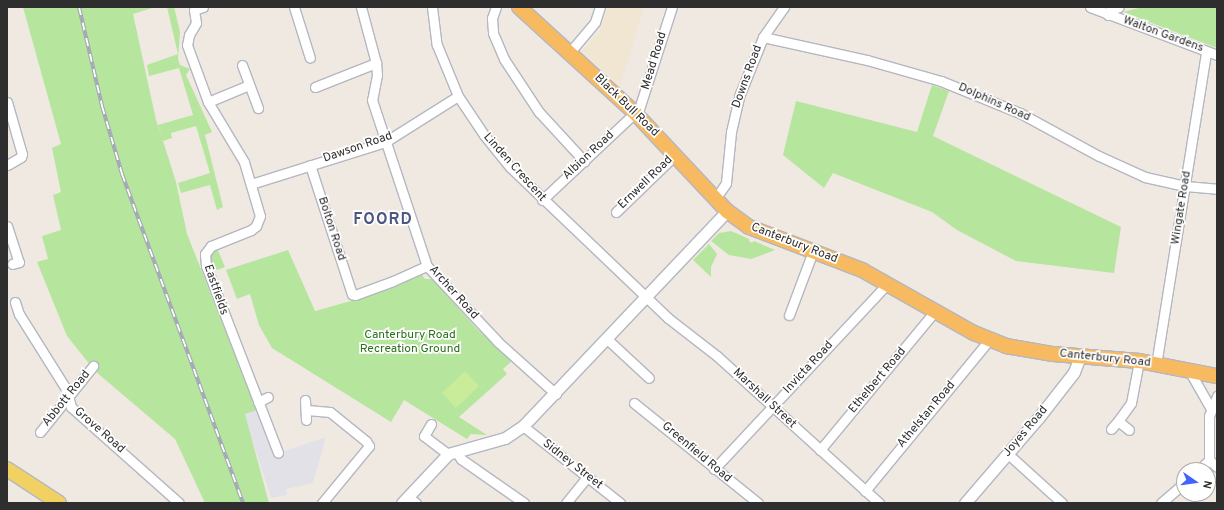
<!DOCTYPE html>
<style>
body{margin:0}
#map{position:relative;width:1224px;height:510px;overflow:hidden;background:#efe9e1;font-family:Overpass,sans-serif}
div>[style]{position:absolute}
.industrial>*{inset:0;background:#e3e1e8}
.education>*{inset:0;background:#f0e6d1}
.green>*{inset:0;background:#b6e59e}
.pitch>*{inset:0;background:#c9ec9a}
.roads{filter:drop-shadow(1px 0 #b4b7c1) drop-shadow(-1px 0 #b4b7c1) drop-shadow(0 1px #b4b7c1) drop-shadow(0 -1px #b4b7c1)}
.minor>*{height:9px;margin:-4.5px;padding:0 4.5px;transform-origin:4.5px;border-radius:4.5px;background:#fff}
.tertiary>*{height:11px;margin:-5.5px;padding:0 5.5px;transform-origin:5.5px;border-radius:5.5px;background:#fff}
.primary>*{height:14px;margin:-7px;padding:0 7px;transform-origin:7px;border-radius:7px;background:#f2d163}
.trunk>*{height:14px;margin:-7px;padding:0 7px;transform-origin:7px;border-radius:7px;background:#f8ba60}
.rail>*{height:4px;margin-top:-2px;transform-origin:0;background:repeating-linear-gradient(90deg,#fff 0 8px,#a3a6b8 0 16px);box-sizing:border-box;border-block:1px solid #a3a6b8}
span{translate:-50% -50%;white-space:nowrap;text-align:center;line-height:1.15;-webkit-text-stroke:3.5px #fff;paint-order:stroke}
.street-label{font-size:12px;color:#2e2e2e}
.park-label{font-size:12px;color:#2c6e1b}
.district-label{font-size:16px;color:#4d5680;font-weight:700;letter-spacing:1px}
.frame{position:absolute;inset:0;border:8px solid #2e2e2e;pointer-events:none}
.north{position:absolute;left:1176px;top:462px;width:40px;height:40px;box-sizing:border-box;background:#fff;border:1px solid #ababab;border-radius:50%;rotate:103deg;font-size:11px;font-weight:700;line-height:16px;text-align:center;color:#2e2e2e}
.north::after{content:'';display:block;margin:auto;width:14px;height:18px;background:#4264fb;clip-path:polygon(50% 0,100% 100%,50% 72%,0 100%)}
</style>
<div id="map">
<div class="industrial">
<i style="clip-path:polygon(252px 399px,273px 455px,326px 437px,313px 483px,286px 489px,287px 495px,271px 498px,242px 408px)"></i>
</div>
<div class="education">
<i style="clip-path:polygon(608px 7px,644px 7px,620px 86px,582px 51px,600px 31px)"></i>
</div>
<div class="green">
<i style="clip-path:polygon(23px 7px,155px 7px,133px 14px,156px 120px,163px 141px,158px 125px,193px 115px,179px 68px,149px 76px,147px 65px,178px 54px,167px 7px,174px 7px,180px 32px,178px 59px,180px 65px,190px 69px,186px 75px,212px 132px,205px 135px,223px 207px,217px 210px,210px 185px,181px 193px,178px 183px,210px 173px,196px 126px,171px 133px,172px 138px,163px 141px,176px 182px,187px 234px,257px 410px,245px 414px,269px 503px,205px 503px,175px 439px,95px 371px,67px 336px,37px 262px,48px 259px,42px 236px,61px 230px,53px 195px,61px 192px,52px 148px,61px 144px)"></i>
<i style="clip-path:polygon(1143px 7px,1217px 7px,1217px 48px,1123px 12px)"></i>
<i style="clip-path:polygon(932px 85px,949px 91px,933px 136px,1121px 227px,1114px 273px,1016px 261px,957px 230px,932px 212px,833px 173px,824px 188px,783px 155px,796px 101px,917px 132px)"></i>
<i style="clip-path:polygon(731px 231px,749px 239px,749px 241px,752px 243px,754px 241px,775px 250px,751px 259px,729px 255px,711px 241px,719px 233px)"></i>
<i style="clip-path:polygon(709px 244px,717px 254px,711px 267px,711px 277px,693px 260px)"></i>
<i style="clip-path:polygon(217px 248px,225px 267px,214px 271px,208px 263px,209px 256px)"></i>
<i style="clip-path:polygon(288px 250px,315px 311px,358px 299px,422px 275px,425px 279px,432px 279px,477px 329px,512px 361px,503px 369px,507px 374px,459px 417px,487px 435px,471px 434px,467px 439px,404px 400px,391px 422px,272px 348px,259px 325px,250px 294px,237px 299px,226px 270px)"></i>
</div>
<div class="pitch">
<i style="clip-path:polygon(465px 371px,479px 386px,456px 408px,442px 393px)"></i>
</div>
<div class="roads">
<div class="minor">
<i style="left:203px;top:7px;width:9px;rotate:162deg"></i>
<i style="left:194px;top:10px;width:13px;rotate:81deg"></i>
<i style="left:196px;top:23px;width:14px;rotate:120deg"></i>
<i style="left:189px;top:35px;width:10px;rotate:101deg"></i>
<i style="left:187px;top:45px;width:61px;rotate:69.8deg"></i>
<i style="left:208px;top:102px;width:70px;rotate:59deg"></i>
<i style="left:244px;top:162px;width:56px;rotate:73.5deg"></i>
<i style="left:260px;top:216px;width:11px;rotate:112deg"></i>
<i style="left:256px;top:226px;width:6px;rotate:141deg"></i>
<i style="left:251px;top:230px;width:43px;rotate:158.2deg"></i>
<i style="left:211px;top:246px;width:10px;rotate:127deg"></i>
<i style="left:205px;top:254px;width:12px;rotate:85deg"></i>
<i style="left:206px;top:266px;width:200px;rotate:68.9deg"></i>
<i style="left:294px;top:7px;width:53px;rotate:72.6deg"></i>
<i style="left:361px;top:7px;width:58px;rotate:75deg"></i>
<i style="left:376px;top:63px;width:12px;rotate:85deg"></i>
<i style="left:377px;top:75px;width:25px;rotate:101deg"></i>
<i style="left:372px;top:100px;width:175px;rotate:71.7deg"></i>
<i style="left:427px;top:266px;width:104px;rotate:46.9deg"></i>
<i style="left:498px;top:342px;width:78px;rotate:41.9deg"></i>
<i style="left:432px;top:7px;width:38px;rotate:83deg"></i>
<i style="left:437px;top:45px;width:55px;rotate:67.6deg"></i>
<i style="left:458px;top:96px;width:47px;rotate:56.3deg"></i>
<i style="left:484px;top:135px;width:41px;rotate:50.9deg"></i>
<i style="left:510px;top:167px;width:219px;rotate:43.7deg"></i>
<i style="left:668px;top:318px;width:62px;rotate:37.8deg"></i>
<i style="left:717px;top:356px;width:219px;rotate:42.2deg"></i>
<i style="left:496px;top:7px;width:12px;rotate:110deg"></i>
<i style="left:492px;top:18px;width:15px;rotate:86deg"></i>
<i style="left:493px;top:33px;width:28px;rotate:67deg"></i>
<i style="left:504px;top:59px;width:64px;rotate:56.6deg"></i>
<i style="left:539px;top:112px;width:67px;rotate:47.4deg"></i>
<i style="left:1090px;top:7px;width:136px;rotate:20.7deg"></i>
<i style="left:1108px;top:15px;width:5px;rotate:-68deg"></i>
<i style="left:1110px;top:10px;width:9px;rotate:-18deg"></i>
<i style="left:763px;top:37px;width:107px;rotate:12.5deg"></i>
<i style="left:867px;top:60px;width:77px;rotate:15.8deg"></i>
<i style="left:941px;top:81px;width:85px;rotate:22.1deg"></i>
<i style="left:1020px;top:113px;width:90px;rotate:28.6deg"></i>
<i style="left:1099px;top:156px;width:51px;rotate:24.5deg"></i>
<i style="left:1145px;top:177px;width:41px;rotate:12.7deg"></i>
<i style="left:1185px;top:186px;width:32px;rotate:5deg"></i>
<i style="left:570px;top:52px;width:39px;rotate:-50deg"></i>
<i style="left:595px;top:22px;width:16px;rotate:-72deg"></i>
<i style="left:242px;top:65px;width:46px;rotate:69.6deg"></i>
<i style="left:315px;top:87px;width:66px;rotate:-21.5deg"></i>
<i style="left:7px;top:102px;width:54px;rotate:73.9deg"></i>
<i style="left:22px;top:154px;width:3px;rotate:108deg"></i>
<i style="left:21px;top:157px;width:16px;rotate:150deg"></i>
<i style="left:208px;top:102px;width:44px;rotate:-22.5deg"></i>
<i style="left:310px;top:165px;width:136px;rotate:72deg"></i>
<i style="left:352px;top:294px;width:3px;rotate:18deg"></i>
<i style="left:355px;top:295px;width:40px;rotate:-20.2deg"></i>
<i style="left:393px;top:281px;width:37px;rotate:-24deg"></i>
<i style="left:251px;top:184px;width:140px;rotate:-17.4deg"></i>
<i style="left:385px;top:142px;width:86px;rotate:-32.2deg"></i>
<i style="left:715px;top:199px;width:19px;rotate:-55deg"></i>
<i style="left:726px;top:183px;width:51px;rotate:-84.4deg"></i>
<i style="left:731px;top:132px;width:39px;rotate:-77deg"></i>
<i style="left:740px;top:94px;width:61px;rotate:-68deg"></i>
<i style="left:763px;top:37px;width:37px;rotate:-55deg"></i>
<i style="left:542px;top:200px;width:133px;rotate:-43.2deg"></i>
<i style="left:639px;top:109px;width:107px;rotate:-72.1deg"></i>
<i style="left:616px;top:212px;width:82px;rotate:-44deg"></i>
<i style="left:7px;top:226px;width:38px;rotate:72deg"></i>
<i style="left:19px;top:262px;width:7px;rotate:164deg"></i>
<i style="left:15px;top:302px;width:13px;rotate:72deg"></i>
<i style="left:19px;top:314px;width:89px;rotate:57.9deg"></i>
<i style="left:66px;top:389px;width:19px;rotate:74deg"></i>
<i style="left:71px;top:407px;width:144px;rotate:41.6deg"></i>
<i style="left:789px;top:315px;width:68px;rotate:-69.4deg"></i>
<i style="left:607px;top:339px;width:57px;rotate:42.9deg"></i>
<i style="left:1156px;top:365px;width:317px;rotate:-80.9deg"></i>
<i style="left:1190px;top:372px;width:40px;rotate:60.3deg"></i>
<i style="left:305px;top:400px;width:20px;rotate:87deg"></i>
<i style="left:258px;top:402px;width:11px;rotate:-27deg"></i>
<i style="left:634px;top:403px;width:159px;rotate:38.9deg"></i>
<i style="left:307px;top:410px;width:23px;rotate:5deg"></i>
<i style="left:330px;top:412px;width:46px;rotate:38.9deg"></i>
<i style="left:366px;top:441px;width:6px;rotate:59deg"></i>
<i style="left:369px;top:446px;width:74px;rotate:129.5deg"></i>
<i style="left:1118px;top:421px;width:22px;rotate:-54deg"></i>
<i style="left:1131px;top:403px;width:43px;rotate:-79.2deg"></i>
<i style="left:431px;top:424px;width:14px;rotate:120deg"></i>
<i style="left:424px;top:436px;width:30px;rotate:37deg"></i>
<i style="left:523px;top:426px;width:124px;rotate:38.4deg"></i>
<i style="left:1111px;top:429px;width:11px;rotate:-49deg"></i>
<i style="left:1118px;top:421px;width:14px;rotate:39deg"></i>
<i style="left:40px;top:432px;width:85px;rotate:-51.2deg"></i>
<i style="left:820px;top:450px;width:179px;rotate:-50.4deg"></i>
<i style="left:456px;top:451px;width:9px;rotate:58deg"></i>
<i style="left:461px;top:459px;width:77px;rotate:34.9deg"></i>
<i style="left:1008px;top:454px;width:73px;rotate:42.2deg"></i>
<i style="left:1209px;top:460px;width:11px;rotate:41deg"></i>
<i style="left:714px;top:469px;width:253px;rotate:-46.9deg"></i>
<i style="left:1199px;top:470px;width:14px;rotate:-45deg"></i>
<i style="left:1209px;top:460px;width:44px;rotate:-90deg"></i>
<i style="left:1209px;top:416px;width:22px;rotate:-68deg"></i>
<i style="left:865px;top:491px;width:195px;rotate:-50.6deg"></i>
<i style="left:408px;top:497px;width:10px;rotate:37deg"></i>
<i style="left:566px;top:503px;width:33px;rotate:-51deg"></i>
<i style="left:1161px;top:503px;width:30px;rotate:-41deg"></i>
</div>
<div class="tertiary">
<i style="left:402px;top:503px;width:67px;rotate:-46.8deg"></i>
<i style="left:448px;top:454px;width:59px;rotate:-15.7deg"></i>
<i style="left:505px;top:438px;width:22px;rotate:-34deg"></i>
<i style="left:523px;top:426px;width:296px;rotate:-46.5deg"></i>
<i style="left:965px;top:503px;width:113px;rotate:-49.3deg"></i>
<i style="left:1039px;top:417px;width:57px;rotate:-52.1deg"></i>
<i style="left:1074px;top:372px;width:17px;rotate:-69deg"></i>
</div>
<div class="primary">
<i style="left:7px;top:469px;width:62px;rotate:33.2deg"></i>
</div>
<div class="trunk">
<i style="left:519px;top:7px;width:157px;rotate:42.4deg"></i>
<i style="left:635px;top:113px;width:134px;rotate:46.8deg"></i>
<i style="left:727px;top:211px;width:27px;rotate:36deg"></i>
<i style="left:749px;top:227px;width:121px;rotate:20.8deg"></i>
<i style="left:862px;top:270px;width:129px;rotate:29.4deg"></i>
<i style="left:974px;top:333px;width:35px;rotate:22deg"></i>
<i style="left:1006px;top:346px;width:48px;rotate:9.7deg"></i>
<i style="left:1053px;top:354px;width:86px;rotate:4.7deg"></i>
<i style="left:1139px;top:361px;width:79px;rotate:10.9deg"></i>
</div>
</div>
<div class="rail">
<i style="left:79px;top:7px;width:102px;rotate:76.9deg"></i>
<i style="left:102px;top:106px;width:71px;rotate:73.6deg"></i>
<i style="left:122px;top:174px;width:351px;rotate:69.8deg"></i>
</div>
<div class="street-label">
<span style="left:1163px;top:35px;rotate:20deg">Walton Gardens</span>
<span style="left:655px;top:61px;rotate:-73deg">Mead Road</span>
<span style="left:748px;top:77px;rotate:-70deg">Downs Road</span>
<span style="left:994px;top:103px;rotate:24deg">Dolphins Road</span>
<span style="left:626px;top:106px;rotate:44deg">Black Bull Road</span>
<span style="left:358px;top:148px;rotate:-19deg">Dawson Road</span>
<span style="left:589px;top:156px;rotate:-43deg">Albion Road</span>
<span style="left:514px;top:168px;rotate:48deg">Linden Crescent</span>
<span style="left:646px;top:183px;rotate:-44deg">Ernwell Road</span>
<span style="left:1182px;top:208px;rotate:-81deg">Wingate Road</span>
<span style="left:331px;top:229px;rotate:72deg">Bolton Road</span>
<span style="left:794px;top:244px;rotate:21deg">Canterbury Road</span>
<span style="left:215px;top:290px;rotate:71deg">Eastfields</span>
<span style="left:453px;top:293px;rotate:48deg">Archer Road</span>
<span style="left:1105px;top:359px;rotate:6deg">Canterbury Road</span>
<span style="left:809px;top:368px;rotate:-47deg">Invicta Road</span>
<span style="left:878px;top:381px;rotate:-50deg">Ethelbert Road</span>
<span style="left:67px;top:399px;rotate:-51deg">Abbott Road</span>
<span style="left:764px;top:399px;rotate:43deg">Marshall Street</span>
<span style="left:927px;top:415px;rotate:-50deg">Athelstan Road</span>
<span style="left:99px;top:431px;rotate:41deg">Grove Road</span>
<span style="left:1026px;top:432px;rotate:-50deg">Joyes Road</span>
<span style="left:696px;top:453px;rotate:40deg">Greenfield Road</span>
<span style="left:572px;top:465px;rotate:38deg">Sidney Street</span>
</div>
<div class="park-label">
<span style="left:410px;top:343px">Canterbury Road<br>Recreation Ground</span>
</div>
<div class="district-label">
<span style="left:383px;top:220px">FOORD</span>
</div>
<div class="frame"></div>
<div class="north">N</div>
</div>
